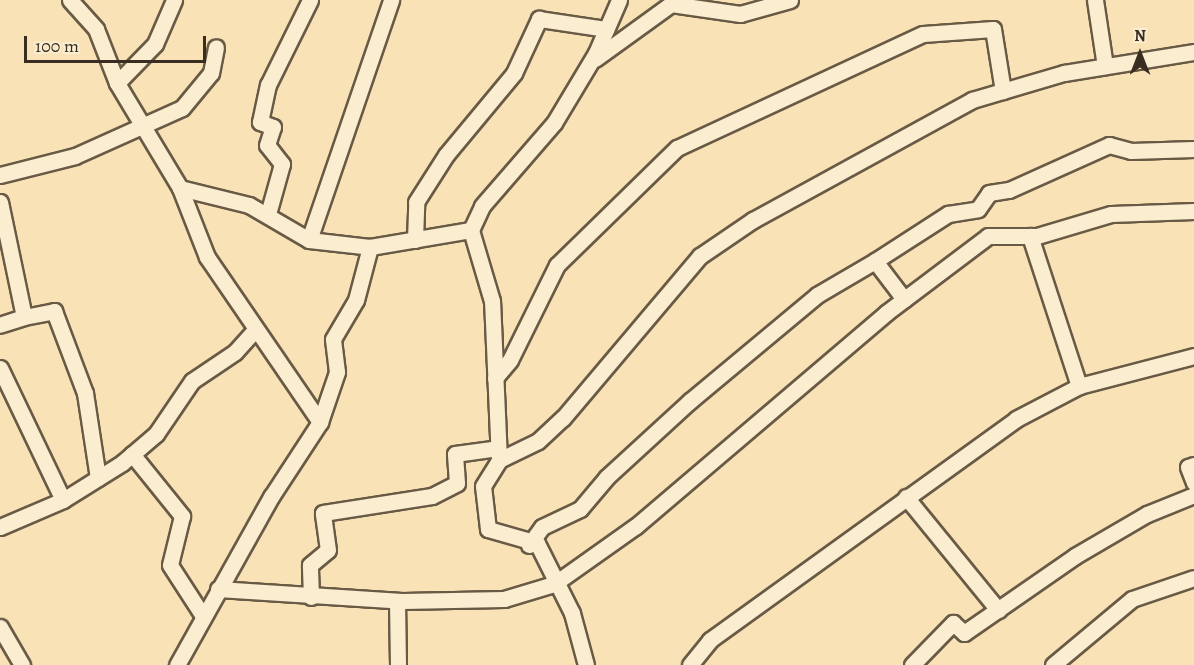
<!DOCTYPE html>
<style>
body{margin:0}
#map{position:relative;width:1194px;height:665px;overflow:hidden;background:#f9e3b6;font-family:Alegreya,serif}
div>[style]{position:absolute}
.roads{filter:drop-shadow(2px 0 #695a46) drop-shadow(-2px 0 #695a46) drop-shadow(0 2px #695a46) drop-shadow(0 -2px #695a46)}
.street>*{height:15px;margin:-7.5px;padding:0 7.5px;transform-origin:7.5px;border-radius:7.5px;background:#fbedd0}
span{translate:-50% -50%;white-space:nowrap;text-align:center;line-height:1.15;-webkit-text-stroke:5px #fbedd0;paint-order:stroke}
.north{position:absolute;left:1110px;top:24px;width:60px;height:60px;-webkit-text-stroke:4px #fbedd0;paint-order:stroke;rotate:0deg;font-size:16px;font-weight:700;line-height:24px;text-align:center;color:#392d21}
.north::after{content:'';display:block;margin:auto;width:21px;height:27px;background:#392d21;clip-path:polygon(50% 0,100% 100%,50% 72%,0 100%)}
.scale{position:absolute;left:24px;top:36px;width:182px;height:27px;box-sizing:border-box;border:3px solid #392d21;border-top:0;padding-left:8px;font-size:18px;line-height:21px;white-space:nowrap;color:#392d21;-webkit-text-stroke:4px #fbedd0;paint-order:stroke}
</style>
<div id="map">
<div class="roads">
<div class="street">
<i style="left:70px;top:0;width:39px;rotate:48deg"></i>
<i style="left:96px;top:29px;width:58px;rotate:68.7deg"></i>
<i style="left:117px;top:83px;width:122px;rotate:59deg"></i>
<i style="left:180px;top:188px;width:71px;rotate:13.8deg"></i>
<i style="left:249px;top:205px;width:69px;rotate:30.3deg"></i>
<i style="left:309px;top:240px;width:61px;rotate:6.5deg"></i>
<i style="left:370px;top:247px;width:102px;rotate:-9.6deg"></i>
<i style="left:1095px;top:0;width:67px;rotate:81.4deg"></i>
<i style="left:595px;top:59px;width:94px;rotate:-35.9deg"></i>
<i style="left:671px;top:4px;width:70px;rotate:8.2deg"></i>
<i style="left:740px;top:14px;width:52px;rotate:-15.6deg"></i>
<i style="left:117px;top:83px;width:54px;rotate:-45.7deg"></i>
<i style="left:155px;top:44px;width:48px;rotate:-66.6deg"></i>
<i style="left:0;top:175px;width:77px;rotate:-14.2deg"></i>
<i style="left:75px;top:156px;width:117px;rotate:-24.2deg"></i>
<i style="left:182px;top:108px;width:45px;rotate:-50.4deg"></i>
<i style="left:211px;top:73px;width:26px;rotate:-79deg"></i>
<i style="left:180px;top:188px;width:74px;rotate:68.6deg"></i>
<i style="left:207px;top:257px;width:200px;rotate:55.6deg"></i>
<i style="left:0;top:202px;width:117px;rotate:78.2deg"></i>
<i style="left:24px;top:317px;width:25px;rotate:162deg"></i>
<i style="left:268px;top:214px;width:52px;rotate:-74.4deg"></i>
<i style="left:282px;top:164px;width:24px;rotate:-128deg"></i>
<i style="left:267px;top:145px;width:19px;rotate:-72deg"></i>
<i style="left:273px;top:127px;width:14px;rotate:-159deg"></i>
<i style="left:260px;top:122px;width:38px;rotate:-78deg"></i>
<i style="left:268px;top:85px;width:95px;rotate:-63.7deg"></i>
<i style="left:1030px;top:236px;width:158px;rotate:71.9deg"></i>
<i style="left:309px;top:240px;width:254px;rotate:-71.1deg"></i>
<i style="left:415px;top:240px;width:38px;rotate:-88deg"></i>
<i style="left:416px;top:202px;width:56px;rotate:-57.4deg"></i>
<i style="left:446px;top:155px;width:107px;rotate:-50.3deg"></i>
<i style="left:514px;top:73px;width:60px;rotate:-65.2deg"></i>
<i style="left:539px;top:19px;width:68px;rotate:8.5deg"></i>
<i style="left:875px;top:261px;width:87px;rotate:-32.8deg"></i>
<i style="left:948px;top:214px;width:30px;rotate:-9deg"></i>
<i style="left:978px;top:209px;width:19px;rotate:-55deg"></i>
<i style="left:989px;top:193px;width:20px;rotate:-9deg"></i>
<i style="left:1009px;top:190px;width:110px;rotate:-24.2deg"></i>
<i style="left:1109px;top:145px;width:23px;rotate:15deg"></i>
<i style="left:1131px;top:151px;width:63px;rotate:-1.8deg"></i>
<i style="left:24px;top:317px;width:31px;rotate:-11deg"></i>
<i style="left:54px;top:311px;width:88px;rotate:69.3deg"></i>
<i style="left:85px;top:393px;width:86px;rotate:81.3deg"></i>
<i style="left:0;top:368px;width:146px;rotate:64.5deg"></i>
<i style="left:495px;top:378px;width:23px;rotate:-50deg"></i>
<i style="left:510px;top:360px;width:106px;rotate:-63.7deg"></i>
<i style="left:557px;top:265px;width:168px;rotate:-44.3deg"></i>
<i style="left:677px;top:148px;width:271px;rotate:-24.9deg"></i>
<i style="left:923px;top:34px;width:70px;rotate:-4.1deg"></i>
<i style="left:993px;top:29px;width:63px;rotate:80.8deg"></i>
<i style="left:132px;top:454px;width:80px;rotate:51.1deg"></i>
<i style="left:182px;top:516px;width:50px;rotate:103.8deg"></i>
<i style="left:170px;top:565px;width:61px;rotate:57.1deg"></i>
<i style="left:499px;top:460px;width:159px;rotate:-92.5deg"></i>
<i style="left:492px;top:301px;width:74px;rotate:-106.5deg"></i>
<i style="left:471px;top:230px;width:26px;rotate:-65deg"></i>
<i style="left:482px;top:206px;width:110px;rotate:-49.1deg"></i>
<i style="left:554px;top:123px;width:82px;rotate:-59deg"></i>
<i style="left:596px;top:53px;width:58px;rotate:-66.5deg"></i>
<i style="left:1194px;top:465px;width:6px;rotate:162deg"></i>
<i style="left:1188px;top:467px;width:17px;rotate:69deg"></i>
<i style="left:906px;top:497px;width:146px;rotate:50.8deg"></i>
<i style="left:0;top:527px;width:69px;rotate:-23.2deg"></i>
<i style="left:63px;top:500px;width:70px;rotate:-32.1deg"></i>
<i style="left:122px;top:463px;width:45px;rotate:-40.5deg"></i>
<i style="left:156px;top:434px;width:64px;rotate:-55.8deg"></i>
<i style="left:192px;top:381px;width:52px;rotate:-34deg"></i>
<i style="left:235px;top:352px;width:31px;rotate:-48deg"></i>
<i style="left:529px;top:545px;width:22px;rotate:-54deg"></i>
<i style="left:542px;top:527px;width:42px;rotate:-25.3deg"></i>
<i style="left:580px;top:509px;width:42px;rotate:-49.8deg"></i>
<i style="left:607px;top:477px;width:113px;rotate:-42.5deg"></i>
<i style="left:690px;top:401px;width:165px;rotate:-39.8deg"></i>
<i style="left:817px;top:295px;width:67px;rotate:-30.4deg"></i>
<i style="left:875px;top:261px;width:48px;rotate:52.7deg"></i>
<i style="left:218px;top:589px;width:184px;rotate:3.7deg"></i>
<i style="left:402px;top:601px;width:102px;rotate:-1.1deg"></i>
<i style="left:504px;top:599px;width:52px;rotate:-16.7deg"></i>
<i style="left:554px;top:584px;width:100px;rotate:-35.3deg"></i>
<i style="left:636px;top:526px;width:328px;rotate:-40.4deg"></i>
<i style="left:886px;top:313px;width:128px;rotate:-37deg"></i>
<i style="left:988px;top:236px;width:49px"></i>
<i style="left:1037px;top:236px;width:77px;rotate:-16.6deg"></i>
<i style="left:1111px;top:214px;width:83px;rotate:-2.1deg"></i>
<i style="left:311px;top:597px;width:32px;rotate:-92deg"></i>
<i style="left:310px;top:565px;width:23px;rotate:-40deg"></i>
<i style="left:328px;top:550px;width:37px;rotate:-98deg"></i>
<i style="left:323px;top:513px;width:110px;rotate:-8.9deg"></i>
<i style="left:432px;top:496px;width:28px;rotate:-27deg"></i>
<i style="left:457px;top:483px;width:29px;rotate:-94deg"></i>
<i style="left:455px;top:454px;width:43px;rotate:-7.9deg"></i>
<i style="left:397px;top:601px;width:64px;rotate:89.1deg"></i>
<i style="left:0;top:627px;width:44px;rotate:59.9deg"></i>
<i style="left:177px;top:665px;width:193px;rotate:-60.8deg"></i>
<i style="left:271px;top:497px;width:90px;rotate:-56.8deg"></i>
<i style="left:320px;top:422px;width:53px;rotate:-71.2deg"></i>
<i style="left:337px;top:372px;width:33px;rotate:-97deg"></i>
<i style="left:333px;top:339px;width:45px;rotate:-59.5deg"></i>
<i style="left:356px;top:300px;width:55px;rotate:-75.2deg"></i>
<i style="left:586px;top:665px;width:54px;rotate:-105.1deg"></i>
<i style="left:572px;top:613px;width:78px;rotate:-116.6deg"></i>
<i style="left:537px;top:543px;width:51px;rotate:-164.1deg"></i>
<i style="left:488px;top:529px;width:43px;rotate:-96.6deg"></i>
<i style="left:483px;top:486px;width:31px;rotate:-58deg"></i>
<i style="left:499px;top:460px;width:43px;rotate:-26deg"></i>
<i style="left:538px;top:441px;width:34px;rotate:-43deg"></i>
<i style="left:563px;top:418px;width:212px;rotate:-49.8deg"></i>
<i style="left:700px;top:256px;width:64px;rotate:-34.2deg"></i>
<i style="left:753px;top:220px;width:250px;rotate:-28.7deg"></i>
<i style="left:972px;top:100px;width:96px;rotate:-16.4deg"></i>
<i style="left:1064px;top:73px;width:132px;rotate:-9.2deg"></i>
<i style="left:690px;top:665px;width:32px;rotate:-51deg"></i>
<i style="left:710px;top:640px;width:377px;rotate:-35.8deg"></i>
<i style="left:1016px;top:419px;width:71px;rotate:-27.6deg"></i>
<i style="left:1079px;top:386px;width:119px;rotate:-14.6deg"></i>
<i style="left:912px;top:665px;width:59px;rotate:-45.7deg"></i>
<i style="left:953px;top:623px;width:15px;rotate:42deg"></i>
<i style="left:964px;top:633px;width:135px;rotate:-34.7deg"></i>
<i style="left:1075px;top:556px;width:83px;rotate:-30.3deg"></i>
<i style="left:1147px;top:514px;width:51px;rotate:-22deg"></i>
<i style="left:1053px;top:665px;width:103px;rotate:-39.9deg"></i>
<i style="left:1132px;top:599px;width:65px;rotate:-18.7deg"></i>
</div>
</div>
<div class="north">N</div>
<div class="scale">100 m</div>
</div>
